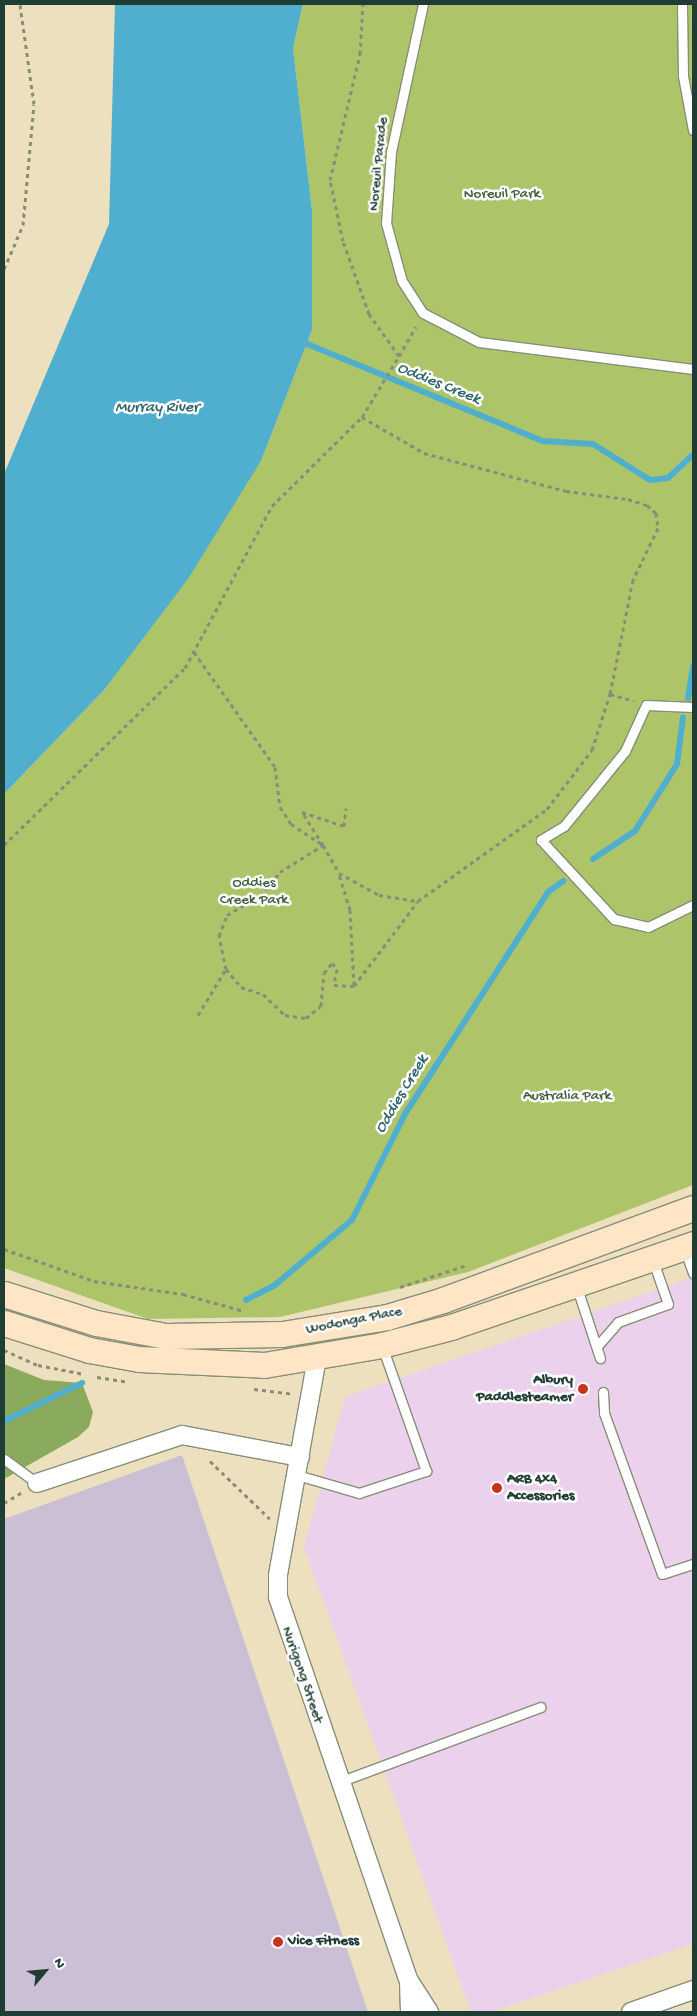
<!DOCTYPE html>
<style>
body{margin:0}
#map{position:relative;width:697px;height:2016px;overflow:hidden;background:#ede0be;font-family:"Gochi Hand",sans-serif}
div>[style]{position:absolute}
.built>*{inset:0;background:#ebd1eb}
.industrial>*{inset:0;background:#cbbfd5}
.green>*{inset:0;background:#aec469}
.forest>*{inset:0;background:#8aaa5d}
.water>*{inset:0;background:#50afcf}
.stream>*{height:6px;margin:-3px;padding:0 3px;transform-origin:3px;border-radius:3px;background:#50afcf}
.path>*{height:3px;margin-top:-1.5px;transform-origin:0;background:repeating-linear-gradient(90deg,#868e79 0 4px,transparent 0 8px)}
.roads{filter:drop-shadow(1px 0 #868e79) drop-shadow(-1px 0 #868e79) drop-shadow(0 1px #868e79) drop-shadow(0 -1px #868e79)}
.service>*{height:9px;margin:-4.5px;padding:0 4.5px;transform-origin:4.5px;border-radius:4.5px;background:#fff}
.minor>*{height:18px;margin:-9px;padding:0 9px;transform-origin:9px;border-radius:9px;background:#fff}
.secondary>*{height:25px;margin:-12.5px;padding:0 12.5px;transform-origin:12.5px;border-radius:12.5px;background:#fde5c5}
.dots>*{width:14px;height:14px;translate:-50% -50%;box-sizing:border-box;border:2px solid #fff;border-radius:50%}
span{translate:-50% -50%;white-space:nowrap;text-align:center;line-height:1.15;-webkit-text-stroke:5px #fff;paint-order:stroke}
.street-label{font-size:15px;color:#1f3d34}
.park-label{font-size:15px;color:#435f41}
.poi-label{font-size:15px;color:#1f3d34;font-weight:700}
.right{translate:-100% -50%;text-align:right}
.left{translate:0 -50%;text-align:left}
.water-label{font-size:16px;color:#30656a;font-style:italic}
.frame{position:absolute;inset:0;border:5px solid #1f3d34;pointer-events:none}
.north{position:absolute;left:20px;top:1946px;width:50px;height:50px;-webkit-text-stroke:4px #fff;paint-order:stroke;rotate:62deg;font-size:14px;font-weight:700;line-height:20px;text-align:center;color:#1f3d34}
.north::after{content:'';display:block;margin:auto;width:18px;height:22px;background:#1f3d34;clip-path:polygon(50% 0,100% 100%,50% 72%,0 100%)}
</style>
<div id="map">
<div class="built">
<i style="clip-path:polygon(693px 1277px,693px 1944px,491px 2012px,471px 2012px,304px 1547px,345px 1397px)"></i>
</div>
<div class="industrial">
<i style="clip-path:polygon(182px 1455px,368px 2012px,4px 2012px,4px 1519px)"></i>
</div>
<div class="green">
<i style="clip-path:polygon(303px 4px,693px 4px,693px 1185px,468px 1272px,280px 1317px,148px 1319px,4px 1268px,4px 794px,104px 690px,261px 461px,312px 330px,312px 210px,293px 48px)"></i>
</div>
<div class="forest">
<i style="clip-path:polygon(4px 1364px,44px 1380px,82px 1383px,93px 1412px,89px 1427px,78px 1437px,4px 1479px)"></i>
</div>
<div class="water">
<i style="clip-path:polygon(115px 4px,303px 4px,293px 48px,312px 210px,312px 330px,261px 461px,188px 579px,104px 690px,4px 794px,4px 474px,109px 224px)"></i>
</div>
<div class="stream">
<i style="left:300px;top:341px;width:263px;rotate:22.4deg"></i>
<i style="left:543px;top:441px;width:50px;rotate:3.4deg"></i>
<i style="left:593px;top:444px;width:67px;rotate:32.3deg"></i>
<i style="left:650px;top:480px;width:18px;rotate:-6deg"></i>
<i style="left:668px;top:478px;width:34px;rotate:-43deg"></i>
<i style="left:688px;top:698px;width:32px;rotate:-81deg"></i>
<i style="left:593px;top:859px;width:50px;rotate:-33.7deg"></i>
<i style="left:635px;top:831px;width:79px;rotate:-57.9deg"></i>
<i style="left:677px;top:764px;width:47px;rotate:-82.7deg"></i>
<i style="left:246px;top:1300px;width:33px;rotate:-27deg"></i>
<i style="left:275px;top:1285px;width:101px;rotate:-40.2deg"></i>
<i style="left:352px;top:1220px;width:119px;rotate:-63.4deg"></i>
<i style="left:405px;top:1114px;width:264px;rotate:-57.2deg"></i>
<i style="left:548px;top:892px;width:19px;rotate:-36deg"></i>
<i style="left:4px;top:1421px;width:87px;rotate:-26deg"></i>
</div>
<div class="path">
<i style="left:4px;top:269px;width:48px;rotate:-66.6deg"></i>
<i style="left:23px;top:225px;width:121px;rotate:-84.8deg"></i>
<i style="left:34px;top:104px;width:101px;rotate:-98deg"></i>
<i style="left:399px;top:356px;width:34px;rotate:-60deg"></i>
<i style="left:362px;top:417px;width:72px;rotate:30.1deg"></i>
<i style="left:424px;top:453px;width:147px;rotate:15deg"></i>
<i style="left:566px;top:491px;width:63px;rotate:7.4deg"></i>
<i style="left:628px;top:499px;width:20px;rotate:18deg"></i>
<i style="left:647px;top:505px;width:12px;rotate:42deg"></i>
<i style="left:656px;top:513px;width:15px;rotate:82deg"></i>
<i style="left:658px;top:528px;width:58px;rotate:115.7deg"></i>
<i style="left:633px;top:580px;width:116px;rotate:101.4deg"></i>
<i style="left:610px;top:694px;width:25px;rotate:16deg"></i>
<i style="left:194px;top:652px;width:141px;rotate:54.8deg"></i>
<i style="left:275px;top:767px;width:40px;rotate:82.9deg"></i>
<i style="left:280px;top:807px;width:20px;rotate:57deg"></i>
<i style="left:291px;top:824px;width:38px;rotate:33deg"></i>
<i style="left:323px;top:845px;width:32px;rotate:60deg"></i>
<i style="left:4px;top:845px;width:253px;rotate:-44.4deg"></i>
<i style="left:185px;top:668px;width:184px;rotate:-61.8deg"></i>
<i style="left:272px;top:506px;width:127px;rotate:-44.7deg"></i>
<i style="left:362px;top:417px;width:71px;rotate:-58.8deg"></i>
<i style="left:399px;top:356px;width:52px;rotate:-125.5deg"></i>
<i style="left:369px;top:314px;width:77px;rotate:-109.6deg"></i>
<i style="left:343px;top:241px;width:62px;rotate:-102deg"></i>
<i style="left:330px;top:180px;width:130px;rotate:-76.6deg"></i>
<i style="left:360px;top:54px;width:50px;rotate:-86.6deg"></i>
<i style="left:226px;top:969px;width:23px;rotate:50deg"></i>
<i style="left:241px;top:987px;width:23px;rotate:18deg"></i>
<i style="left:263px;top:994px;width:30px;rotate:44deg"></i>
<i style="left:285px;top:1015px;width:21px;rotate:8deg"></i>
<i style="left:306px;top:1018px;width:19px;rotate:-39deg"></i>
<i style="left:321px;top:1006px;width:33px;rotate:-85deg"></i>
<i style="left:324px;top:973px;width:13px;rotate:-51deg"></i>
<i style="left:332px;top:963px;width:8px;rotate:50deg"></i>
<i style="left:337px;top:969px;width:16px;rotate:101deg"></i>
<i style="left:334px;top:985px;width:20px;rotate:3deg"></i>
<i style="left:354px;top:986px;width:106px;rotate:-53deg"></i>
<i style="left:418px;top:901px;width:158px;rotate:-35.5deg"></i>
<i style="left:547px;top:809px;width:74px;rotate:-52.7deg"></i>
<i style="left:592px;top:750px;width:59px;rotate:-72.2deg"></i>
<i style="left:354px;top:985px;width:75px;rotate:-93.1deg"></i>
<i style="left:350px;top:910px;width:39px;rotate:-107deg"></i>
<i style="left:339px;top:873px;width:46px;rotate:28.8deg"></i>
<i style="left:379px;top:895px;width:38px;rotate:9deg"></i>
<i style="left:198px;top:1015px;width:54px;rotate:-58.7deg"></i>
<i style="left:226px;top:969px;width:34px;rotate:-102deg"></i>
<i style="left:219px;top:936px;width:22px;rotate:-69deg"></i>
<i style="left:227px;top:915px;width:38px;rotate:-30deg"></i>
<i style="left:260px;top:896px;width:31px;rotate:-50deg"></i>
<i style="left:280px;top:872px;width:51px;rotate:-32.1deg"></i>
<i style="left:323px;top:845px;width:39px;rotate:-122deg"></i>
<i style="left:302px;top:812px;width:44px;rotate:18.4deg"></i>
<i style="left:344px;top:826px;width:18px;rotate:-84deg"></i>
<i style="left:4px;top:1249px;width:96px;rotate:19.6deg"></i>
<i style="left:94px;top:1281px;width:90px;rotate:8.3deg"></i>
<i style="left:183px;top:1294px;width:63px;rotate:15.6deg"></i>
<i style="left:400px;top:1287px;width:71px;rotate:-18.2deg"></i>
<i style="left:4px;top:1350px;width:37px;rotate:24deg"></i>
<i style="left:38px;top:1365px;width:47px;rotate:11.1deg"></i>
<i style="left:97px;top:1377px;width:31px;rotate:9deg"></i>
<i style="left:254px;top:1389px;width:38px;rotate:7deg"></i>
<i style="left:210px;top:1461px;width:83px;rotate:44deg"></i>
<i style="left:4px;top:1503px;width:21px;rotate:-31deg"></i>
</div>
<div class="roads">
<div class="service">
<i style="left:423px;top:4px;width:151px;rotate:102.2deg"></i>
<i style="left:391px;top:152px;width:71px;rotate:94deg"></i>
<i style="left:386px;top:223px;width:60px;rotate:74.6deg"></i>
<i style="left:402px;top:281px;width:38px;rotate:57deg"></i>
<i style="left:423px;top:313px;width:63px;rotate:27.4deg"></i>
<i style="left:479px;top:342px;width:216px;rotate:7.2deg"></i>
<i style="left:682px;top:4px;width:72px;rotate:89.2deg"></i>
<i style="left:683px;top:76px;width:55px;rotate:79.5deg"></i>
<i style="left:693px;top:707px;width:47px;rotate:-177.6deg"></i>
<i style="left:646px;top:705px;width:51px;rotate:114.5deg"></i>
<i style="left:625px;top:751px;width:97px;rotate:129.1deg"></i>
<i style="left:564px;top:826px;width:27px;rotate:149deg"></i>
<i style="left:541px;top:840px;width:108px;rotate:47.3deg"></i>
<i style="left:614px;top:919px;width:35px;rotate:13deg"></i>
<i style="left:648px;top:927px;width:50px;rotate:-26.1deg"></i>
<i style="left:684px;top:1248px;width:27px;rotate:70deg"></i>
<i style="left:576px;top:1285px;width:77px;rotate:71.8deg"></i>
<i style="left:599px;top:1344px;width:29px;rotate:-49deg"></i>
<i style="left:618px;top:1322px;width:53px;rotate:-19.8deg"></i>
<i style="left:668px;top:1304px;width:49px;rotate:-109.2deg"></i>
<i style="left:603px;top:1392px;width:21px;rotate:87deg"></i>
<i style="left:604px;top:1413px;width:171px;rotate:70.2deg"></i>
<i style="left:662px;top:1574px;width:33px;rotate:-18deg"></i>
<i style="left:4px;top:1459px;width:41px;rotate:36deg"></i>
<i style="left:297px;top:1475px;width:65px;rotate:16.2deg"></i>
<i style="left:359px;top:1493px;width:71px;rotate:-18.2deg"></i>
<i style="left:426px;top:1471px;width:133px;rotate:-109.4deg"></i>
<i style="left:339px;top:1782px;width:215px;rotate:-20.4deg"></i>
</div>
<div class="minor">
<i style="left:317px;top:1358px;width:220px;rotate:100.2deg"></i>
<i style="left:278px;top:1575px;width:22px;rotate:90deg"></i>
<i style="left:278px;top:1597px;width:406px;rotate:71.2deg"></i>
<i style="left:409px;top:1981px;width:37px;rotate:57deg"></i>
<i style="left:37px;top:1483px;width:153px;rotate:-18.3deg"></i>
<i style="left:182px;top:1435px;width:120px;rotate:10.6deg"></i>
<i style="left:409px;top:1983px;width:29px;rotate:88deg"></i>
<i style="left:631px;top:2012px;width:66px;rotate:-19.5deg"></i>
</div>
<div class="secondary">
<i style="left:4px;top:1294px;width:96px;rotate:17.5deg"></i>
<i style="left:96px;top:1323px;width:71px;rotate:10.5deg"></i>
<i style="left:166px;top:1336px;width:116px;rotate:-1deg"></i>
<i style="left:282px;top:1334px;width:106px;rotate:-9.2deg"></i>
<i style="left:387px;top:1317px;width:59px;rotate:-16.9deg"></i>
<i style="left:443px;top:1300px;width:266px;rotate:-20.2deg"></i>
<i style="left:4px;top:1323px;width:89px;rotate:17.6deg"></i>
<i style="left:89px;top:1350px;width:51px;rotate:10.2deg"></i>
<i style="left:139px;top:1359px;width:125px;rotate:2.7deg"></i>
<i style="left:264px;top:1365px;width:120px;rotate:-9.6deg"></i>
<i style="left:382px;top:1345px;width:71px;rotate:-14.6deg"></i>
<i style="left:451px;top:1327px;width:256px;rotate:-18.9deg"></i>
</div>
</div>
<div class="dots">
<i style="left:583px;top:1389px;background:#c8321e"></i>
<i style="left:497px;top:1488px;background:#c8321e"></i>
<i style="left:278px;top:1942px;background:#c8321e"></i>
</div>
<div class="street-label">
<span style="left:379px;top:164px;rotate:-84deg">Noreuil Parade</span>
<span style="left:354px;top:1321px;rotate:-11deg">Wodonga Place</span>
<span style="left:302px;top:1675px;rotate:71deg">Nurigong Street</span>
</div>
<div class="park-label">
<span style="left:502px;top:195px">Noreuil Park</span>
<span style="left:254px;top:892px">Oddies<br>Creek Park</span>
<span style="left:567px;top:1097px">Australia Park</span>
</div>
<div class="poi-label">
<span class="right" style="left:573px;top:1389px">Albury<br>Paddlesteamer</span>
<span class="left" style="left:507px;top:1488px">ARB 4x4<br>Accessories</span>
<span class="left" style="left:288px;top:1942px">Vice Fitness</span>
</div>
<div class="water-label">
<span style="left:438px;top:385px;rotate:22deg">Oddies Creek</span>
<span style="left:157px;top:409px">Murray River</span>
<span style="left:403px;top:1095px;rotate:-59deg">Oddies Creek</span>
</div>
<div class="frame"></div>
<div class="north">N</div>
</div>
